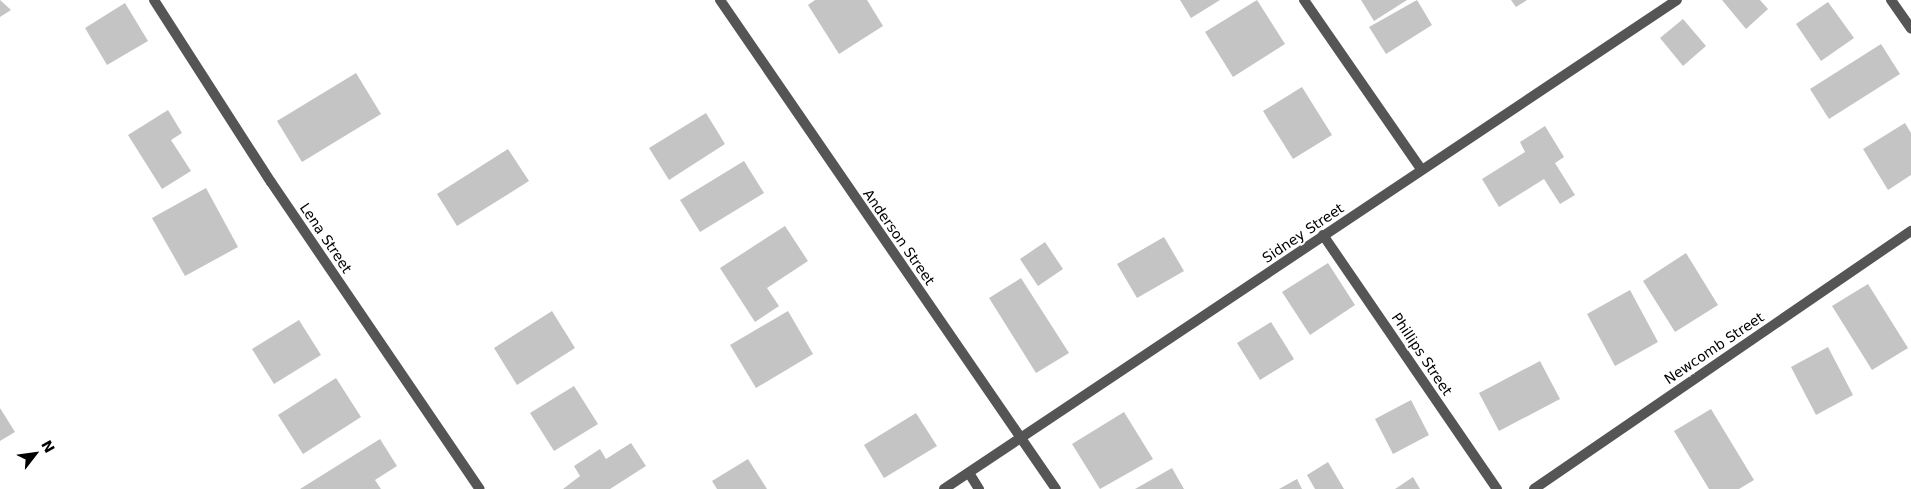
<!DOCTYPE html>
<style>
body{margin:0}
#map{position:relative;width:1911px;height:489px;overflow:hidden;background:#fff;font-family:"DejaVu Sans",sans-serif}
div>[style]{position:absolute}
.building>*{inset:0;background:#c4c4c4}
.service>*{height:10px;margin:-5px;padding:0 5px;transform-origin:5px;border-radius:5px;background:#555}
.minor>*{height:10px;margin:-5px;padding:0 5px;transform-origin:5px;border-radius:5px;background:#555}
span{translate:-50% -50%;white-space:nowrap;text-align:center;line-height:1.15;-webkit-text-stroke:4px #fff;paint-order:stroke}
.street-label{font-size:14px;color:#000}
.north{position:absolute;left:10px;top:429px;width:50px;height:50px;-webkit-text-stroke:4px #fff;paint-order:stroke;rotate:60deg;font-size:14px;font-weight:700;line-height:20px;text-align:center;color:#000}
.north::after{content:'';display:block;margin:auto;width:18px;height:22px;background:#000;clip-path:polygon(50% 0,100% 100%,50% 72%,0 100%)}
</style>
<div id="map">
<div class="building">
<i style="clip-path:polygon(0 0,11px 10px,0 17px)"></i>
<i style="clip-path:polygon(815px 0,867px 0,883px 26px,839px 54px,808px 5px)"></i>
<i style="clip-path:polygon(1180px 0,1220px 0,1191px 18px)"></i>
<i style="clip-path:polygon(1257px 0,1285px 44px,1233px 77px,1205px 32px)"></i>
<i style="clip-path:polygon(1361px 0,1407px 0,1374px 21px)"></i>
<i style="clip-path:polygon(1417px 0,1432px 25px,1386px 54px,1369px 27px)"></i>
<i style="clip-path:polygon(1511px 0,1527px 0,1516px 7px)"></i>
<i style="clip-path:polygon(1722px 0,1760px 0,1768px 9px,1746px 29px)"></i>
<i style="clip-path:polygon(1828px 2px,1854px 38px,1821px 61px,1796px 24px)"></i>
<i style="clip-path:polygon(125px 3px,148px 41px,107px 65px,85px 28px)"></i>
<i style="clip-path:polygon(1683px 19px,1706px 46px,1683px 66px,1660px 38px)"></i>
<i style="clip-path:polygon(1881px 44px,1900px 74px,1829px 119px,1810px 89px)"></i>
<i style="clip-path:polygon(356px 73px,381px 114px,302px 162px,277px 121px)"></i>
<i style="clip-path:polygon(1302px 87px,1332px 135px,1293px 159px,1263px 111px)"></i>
<i style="clip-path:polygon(168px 110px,182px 133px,171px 140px,191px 171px,162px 189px,128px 135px)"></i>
<i style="clip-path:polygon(706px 113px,725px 144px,669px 180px,649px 148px)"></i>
<i style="clip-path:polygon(1905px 123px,1911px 133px,1911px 175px,1888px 190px,1863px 149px)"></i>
<i style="clip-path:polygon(1545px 126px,1564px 157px,1555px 163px,1575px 195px,1560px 204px,1544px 179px,1499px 207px,1482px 179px,1525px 152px,1520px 142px)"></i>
<i style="clip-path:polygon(508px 149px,529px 181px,457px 226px,437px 194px)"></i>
<i style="clip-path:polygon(744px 161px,764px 193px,700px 232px,680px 200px)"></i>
<i style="clip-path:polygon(206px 188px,238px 247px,185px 276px,152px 218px)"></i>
<i style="clip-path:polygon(785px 226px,808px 261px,767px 288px,779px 306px,755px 322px,720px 268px)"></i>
<i style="clip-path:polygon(1164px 237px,1184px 271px,1137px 298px,1117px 264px)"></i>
<i style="clip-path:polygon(1045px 242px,1063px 269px,1038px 286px,1020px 259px)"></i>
<i style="clip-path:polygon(1686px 253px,1718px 305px,1675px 332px,1643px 281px)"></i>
<i style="clip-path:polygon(1328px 263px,1355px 305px,1310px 335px,1282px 292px)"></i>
<i style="clip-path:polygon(1021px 278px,1069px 353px,1036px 373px,989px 298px)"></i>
<i style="clip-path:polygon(1868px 284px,1908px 348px,1872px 370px,1832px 306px)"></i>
<i style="clip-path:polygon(1630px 290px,1658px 342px,1615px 366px,1587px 314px)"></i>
<i style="clip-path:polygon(552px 311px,575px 348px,517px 385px,494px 348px)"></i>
<i style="clip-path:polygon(788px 311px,813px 354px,756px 388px,730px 345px)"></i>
<i style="clip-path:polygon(299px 320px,321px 355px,274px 384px,252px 349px)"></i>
<i style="clip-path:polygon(1271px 322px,1294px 359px,1260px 380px,1237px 343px)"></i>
<i style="clip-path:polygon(1828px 347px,1853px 395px,1816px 415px,1791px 367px)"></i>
<i style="clip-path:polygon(1540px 361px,1560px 399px,1499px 431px,1479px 393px)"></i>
<i style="clip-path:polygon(336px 378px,361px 417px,303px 454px,278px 415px)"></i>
<i style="clip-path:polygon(574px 386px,598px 424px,554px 451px,530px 413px)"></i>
<i style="clip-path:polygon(1411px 400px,1429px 435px,1393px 454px,1375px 419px)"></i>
<i style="clip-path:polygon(0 408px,15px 432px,0 441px)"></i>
<i style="clip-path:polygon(1711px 409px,1754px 480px,1739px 489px,1709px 489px,1674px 431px)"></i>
<i style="clip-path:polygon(1124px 412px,1153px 459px,1100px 489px,1072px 444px)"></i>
<i style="clip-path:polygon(916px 413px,937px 446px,884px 478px,864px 445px)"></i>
<i style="clip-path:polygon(380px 439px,397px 466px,375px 480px,381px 489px,300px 489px)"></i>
<i style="clip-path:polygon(631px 443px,646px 466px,610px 489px,563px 489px,580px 476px,574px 466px,600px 449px,606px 459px)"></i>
<i style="clip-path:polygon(748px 459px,767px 489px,717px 489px,712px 481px)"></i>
<i style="clip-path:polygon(1328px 462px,1344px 489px,1315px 489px,1307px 475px)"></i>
<i style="clip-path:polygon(1172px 468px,1184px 489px,1135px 489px)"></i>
<i style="clip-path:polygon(1413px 477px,1420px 489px,1395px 489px)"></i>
<i style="clip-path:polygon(1297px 479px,1302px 489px,1279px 489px)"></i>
</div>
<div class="service">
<i style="left:969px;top:473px;width:19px;rotate:58deg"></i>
</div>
<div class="minor">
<i style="left:154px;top:0;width:216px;rotate:57.3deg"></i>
<i style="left:271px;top:182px;width:371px;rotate:55.8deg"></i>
<i style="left:720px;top:0;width:593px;rotate:55.51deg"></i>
<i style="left:1304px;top:0;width:206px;rotate:55.3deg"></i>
<i style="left:1891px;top:0;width:35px;rotate:55deg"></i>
<i style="left:1323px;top:235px;width:308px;rotate:55.6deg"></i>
<i style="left:944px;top:489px;width:881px;rotate:-33.71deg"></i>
<i style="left:1534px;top:489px;width:457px;rotate:-34.4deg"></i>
</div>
<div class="street-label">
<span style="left:1303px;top:233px;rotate:-34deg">Sidney Street</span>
<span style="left:899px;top:237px;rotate:55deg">Anderson Street</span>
<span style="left:326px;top:238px;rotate:56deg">Lena Street</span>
<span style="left:1714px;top:348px;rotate:-34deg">Newcomb Street</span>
<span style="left:1422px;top:354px;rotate:56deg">Phillips Street</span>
</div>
<div class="north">N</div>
</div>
